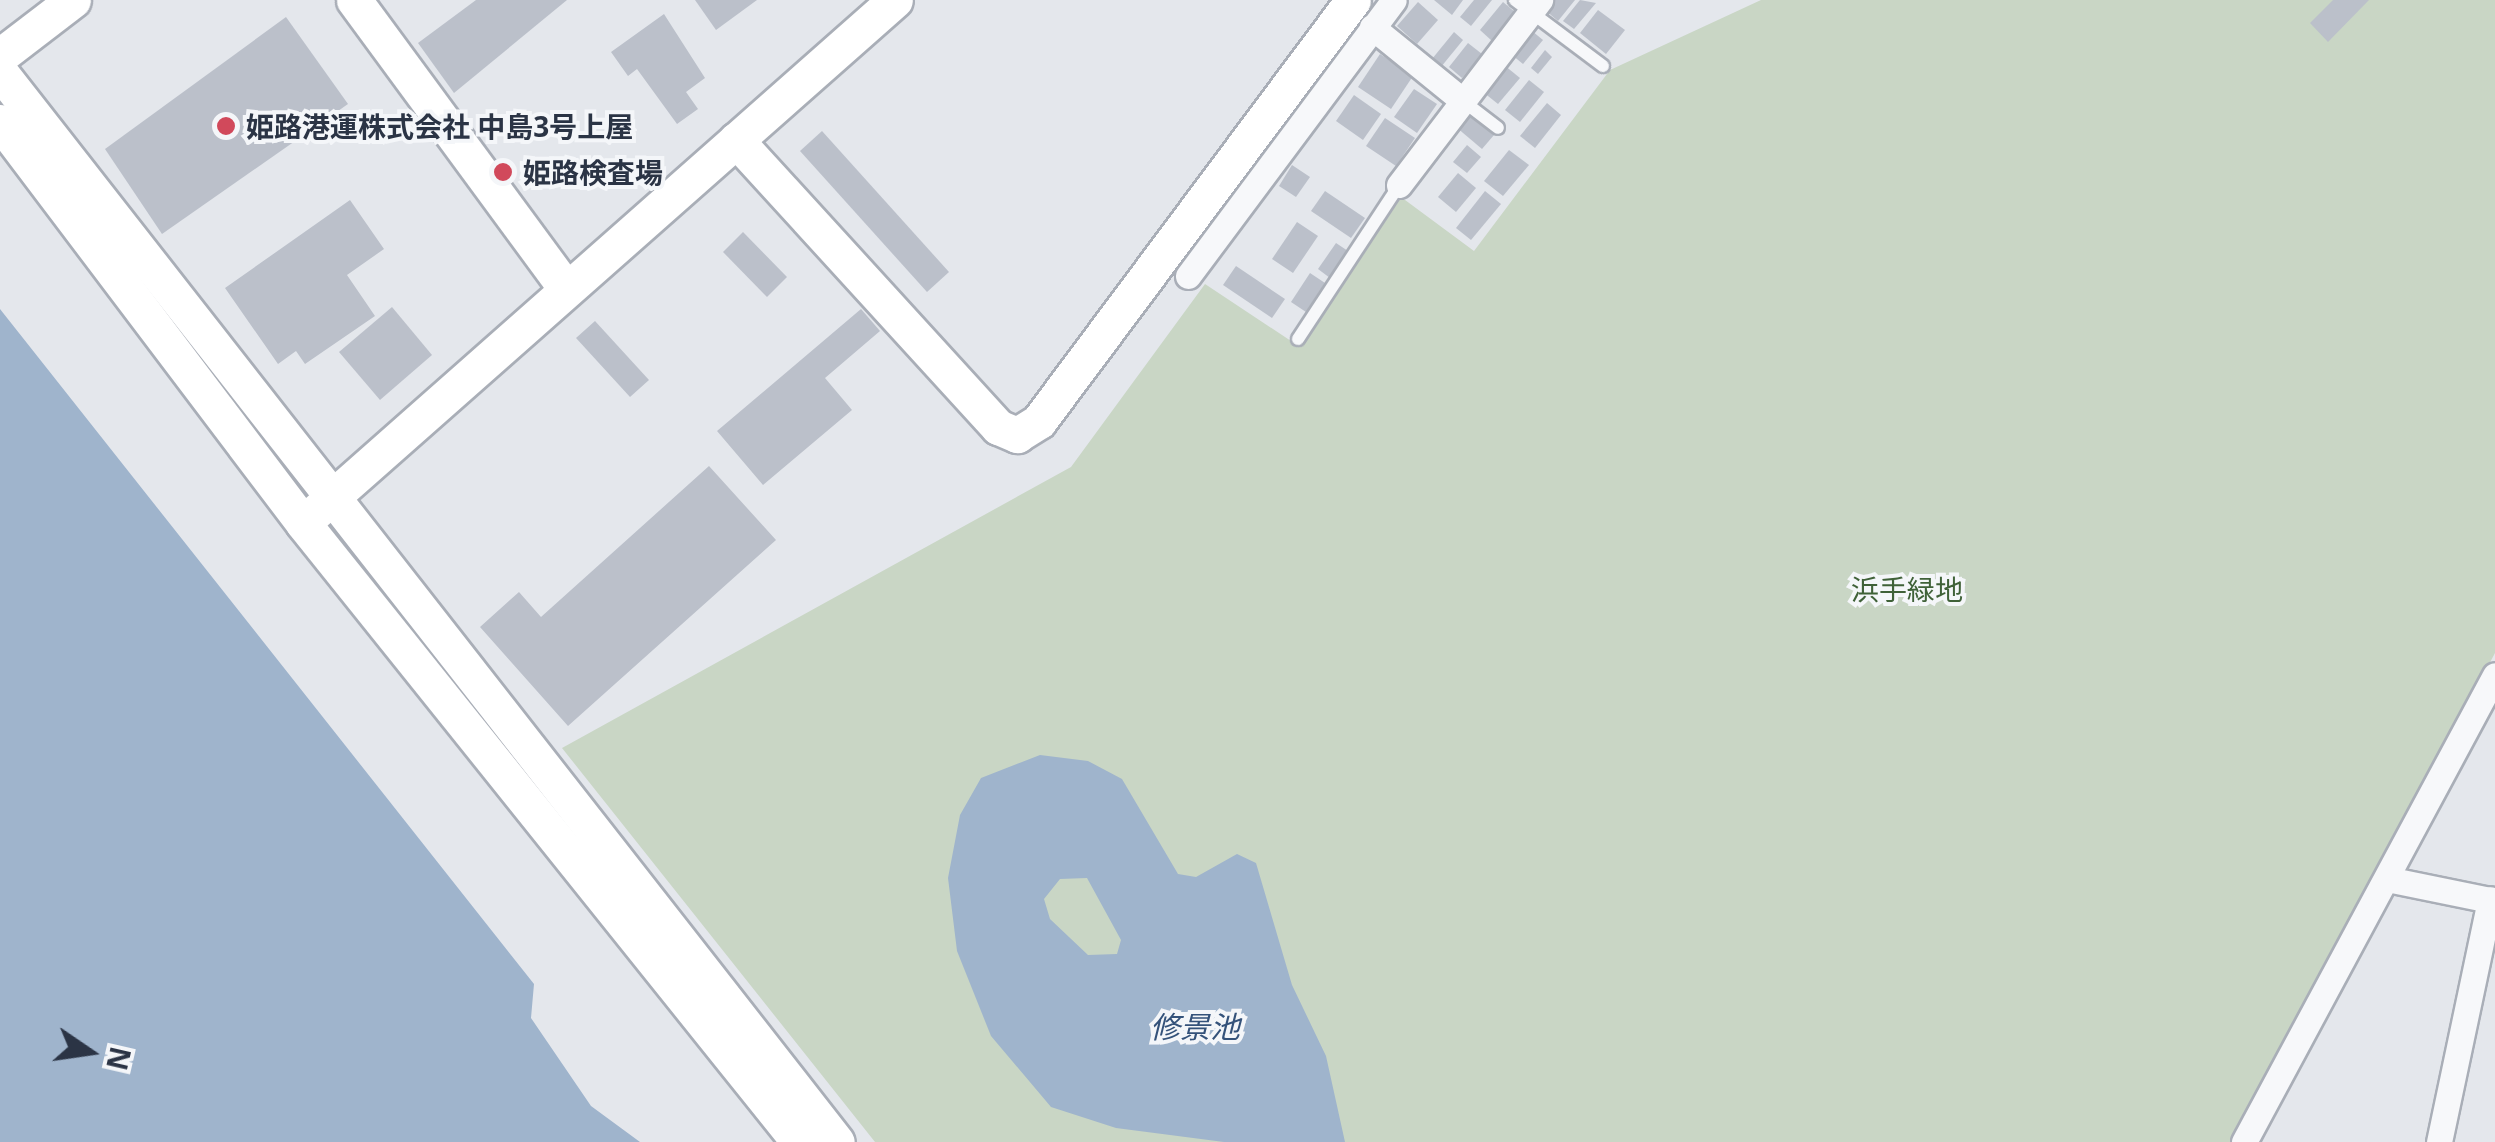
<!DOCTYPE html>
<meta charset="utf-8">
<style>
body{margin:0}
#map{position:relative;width:2495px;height:1142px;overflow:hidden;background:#e4e7ec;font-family:"Open Sans","Noto Sans JP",sans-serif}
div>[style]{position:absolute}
.green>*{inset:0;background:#c9d6c5}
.water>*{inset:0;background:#9fb4cc}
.building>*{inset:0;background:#bbc0ca}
.roads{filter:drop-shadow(2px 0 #a9aeb7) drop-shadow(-2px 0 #a9aeb7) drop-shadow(0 2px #a9aeb7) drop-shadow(0 -2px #a9aeb7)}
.lane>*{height:12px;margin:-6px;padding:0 6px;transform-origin:6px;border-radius:6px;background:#f7f8fa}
.street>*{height:25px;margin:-12.5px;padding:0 12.5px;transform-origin:12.5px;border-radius:12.5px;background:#f7f8fa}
.secondary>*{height:35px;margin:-17.5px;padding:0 17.5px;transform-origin:17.5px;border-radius:17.5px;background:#fff}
.dots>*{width:28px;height:28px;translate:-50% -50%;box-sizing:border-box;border:5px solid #f4f6f9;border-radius:50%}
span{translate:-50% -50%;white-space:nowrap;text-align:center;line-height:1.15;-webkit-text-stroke:8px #f4f6f9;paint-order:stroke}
.poi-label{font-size:28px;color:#2b3445;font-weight:700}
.left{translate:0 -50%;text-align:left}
.park-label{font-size:28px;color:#3f6138}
.water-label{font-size:30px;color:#34527a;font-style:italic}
.north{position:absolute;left:40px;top:1002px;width:100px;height:100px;-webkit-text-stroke:8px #f4f6f9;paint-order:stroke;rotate:103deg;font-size:28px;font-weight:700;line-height:40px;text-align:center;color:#2b3445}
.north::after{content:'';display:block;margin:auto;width:35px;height:45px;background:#2b3445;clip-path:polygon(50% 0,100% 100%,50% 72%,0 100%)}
</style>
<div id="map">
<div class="green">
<i style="clip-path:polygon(1761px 0,2495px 0,2495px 653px,2235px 1142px,875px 1142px,562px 748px,1071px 467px,1205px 284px,1300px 347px,1401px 197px,1474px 251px,1610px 70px)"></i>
</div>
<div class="water">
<i style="clip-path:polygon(0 309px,534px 984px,531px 1018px,591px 1106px,640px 1142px,0 1142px)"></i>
<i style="clip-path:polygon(evenodd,1040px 755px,1088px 761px,1122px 779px,1178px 874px,1196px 877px,1237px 854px,1256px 863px,1292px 985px,1326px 1056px,1345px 1142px,1224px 1142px,1116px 1128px,1051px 1107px,991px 1036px,957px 951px,948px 878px,960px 815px,981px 778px,1040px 755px,1087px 878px,1121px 940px,1117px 954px,1088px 955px,1050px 919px,1044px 899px,1060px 879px,1087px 878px)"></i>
</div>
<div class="building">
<i style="clip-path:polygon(476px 0,567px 0,454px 93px,418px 43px)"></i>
<i style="clip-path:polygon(695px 0,757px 0,716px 30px)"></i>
<i style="clip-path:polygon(1434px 0,1463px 0,1452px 15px)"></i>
<i style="clip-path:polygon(1474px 0,1492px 0,1471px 26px,1460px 17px)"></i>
<i style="clip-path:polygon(1553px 0,1575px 0,1558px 21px,1545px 10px)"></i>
<i style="clip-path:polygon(1580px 0,1596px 3px,1574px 29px,1563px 21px)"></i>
<i style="clip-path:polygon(2333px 0,2369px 0,2328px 42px,2310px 23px)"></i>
<i style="clip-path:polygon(1418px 2px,1438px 20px,1417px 44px,1397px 26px)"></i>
<i style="clip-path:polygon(1503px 2px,1515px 12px,1492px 41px,1480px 30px)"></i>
<i style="clip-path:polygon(1598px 10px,1625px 30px,1606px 54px,1580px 33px)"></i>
<i style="clip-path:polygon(664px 14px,705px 78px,686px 92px,698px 109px,677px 124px,637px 69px,628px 76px,611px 52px)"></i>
<i style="clip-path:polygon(286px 17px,348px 104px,162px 234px,105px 149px)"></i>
<i style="clip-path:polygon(1532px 31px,1543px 40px,1523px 64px,1512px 55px)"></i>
<i style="clip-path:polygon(1454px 32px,1463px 40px,1441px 67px,1432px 59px)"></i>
<i style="clip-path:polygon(1468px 43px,1482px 54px,1462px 78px,1449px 67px)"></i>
<i style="clip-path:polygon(1545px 50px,1552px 57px,1538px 74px,1531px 68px)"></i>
<i style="clip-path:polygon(1380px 54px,1413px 76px,1391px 109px,1358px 87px)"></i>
<i style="clip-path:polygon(1504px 65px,1520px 78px,1498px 104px,1483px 92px)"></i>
<i style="clip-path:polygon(1529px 80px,1544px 92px,1520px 122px,1505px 110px)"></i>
<i style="clip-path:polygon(1414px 89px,1437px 104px,1417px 133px,1394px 117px)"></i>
<i style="clip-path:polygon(1354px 95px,1381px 114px,1363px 140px,1336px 121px)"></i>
<i style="clip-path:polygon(1547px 103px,1561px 115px,1535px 148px,1520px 136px)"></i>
<i style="clip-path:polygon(1467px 113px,1494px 135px,1482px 149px,1456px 127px)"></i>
<i style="clip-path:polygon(1385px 118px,1415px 138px,1396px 166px,1366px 146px)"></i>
<i style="clip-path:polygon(822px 131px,949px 272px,927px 292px,800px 151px)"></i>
<i style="clip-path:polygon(1467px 145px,1481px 157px,1467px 173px,1453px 162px)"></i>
<i style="clip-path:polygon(1509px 150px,1529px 165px,1503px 196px,1484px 181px)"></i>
<i style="clip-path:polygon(1292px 165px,1310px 177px,1296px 197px,1279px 186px)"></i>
<i style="clip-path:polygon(1458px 173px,1476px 188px,1456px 212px,1438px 197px)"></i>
<i style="clip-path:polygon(1325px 191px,1365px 218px,1351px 238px,1311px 211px)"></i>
<i style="clip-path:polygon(1485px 191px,1501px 204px,1471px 240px,1456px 228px)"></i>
<i style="clip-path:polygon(350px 200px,384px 249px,347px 275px,375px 316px,305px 364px,296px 351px,278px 364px,225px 288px)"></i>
<i style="clip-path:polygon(1297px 222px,1318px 236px,1293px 273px,1272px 259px)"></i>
<i style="clip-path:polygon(743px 232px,787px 277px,767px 297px,723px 252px)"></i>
<i style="clip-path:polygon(1336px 243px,1348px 251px,1330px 278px,1318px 269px)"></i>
<i style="clip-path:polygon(1236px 266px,1285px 299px,1272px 318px,1223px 285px)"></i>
<i style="clip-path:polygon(1310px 273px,1325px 283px,1306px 312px,1291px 302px)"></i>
<i style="clip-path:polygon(392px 307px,432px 355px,380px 400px,339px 352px)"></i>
<i style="clip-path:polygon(861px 309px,880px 331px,825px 378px,852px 410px,763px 485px,717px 431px)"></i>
<i style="clip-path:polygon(595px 321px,649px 380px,630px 397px,576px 338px)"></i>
<i style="clip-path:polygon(709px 466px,776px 540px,568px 726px,480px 627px,519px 592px,541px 617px)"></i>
</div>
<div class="roads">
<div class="lane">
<i style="left:1515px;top:0;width:110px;rotate:36.9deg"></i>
<i style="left:1463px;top:101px;width:44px;rotate:37.6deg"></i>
<i style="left:1298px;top:339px;width:184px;rotate:-56.7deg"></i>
</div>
<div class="street">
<i style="left:1372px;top:27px;width:117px;rotate:39.1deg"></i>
<i style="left:1399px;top:185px;width:233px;rotate:-52.7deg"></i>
<i style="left:1188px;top:276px;width:344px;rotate:-53.3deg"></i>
<i style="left:2387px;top:879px;width:110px;rotate:11.5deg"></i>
<i style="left:2244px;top:1142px;width:530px;rotate:-61.74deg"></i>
<i style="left:2439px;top:1142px;width:248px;rotate:-78.1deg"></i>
</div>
<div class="secondary">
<i style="left:354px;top:0;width:355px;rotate:53.7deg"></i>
<i style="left:0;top:56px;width:92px;rotate:-37.5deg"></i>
<i style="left:0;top:72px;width:1358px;rotate:51.97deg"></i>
<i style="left:0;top:122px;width:503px;rotate:52.92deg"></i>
<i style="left:303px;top:523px;width:793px;rotate:51.3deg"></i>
<i style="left:736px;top:140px;width:389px;rotate:47.6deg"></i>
<i style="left:998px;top:427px;width:21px;rotate:23deg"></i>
<i style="left:1017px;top:435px;width:26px;rotate:-32deg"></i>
<i style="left:1039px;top:421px;width:525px;rotate:-53.28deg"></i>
<i style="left:311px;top:516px;width:779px;rotate:-41.46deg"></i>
</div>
</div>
<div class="dots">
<i style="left:226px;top:126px;background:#d1495b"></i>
<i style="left:503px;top:172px;background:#d1495b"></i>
</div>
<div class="poi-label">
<span class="left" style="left:246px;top:126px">姫路港運株式会社 中島3号上屋</span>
<span class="left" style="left:523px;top:172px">姫路検査場</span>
</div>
<div class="park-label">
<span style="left:1907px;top:589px">浜手緑地</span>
</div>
<div class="water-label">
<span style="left:1195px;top:1027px">修景池</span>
</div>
<div class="north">N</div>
</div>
